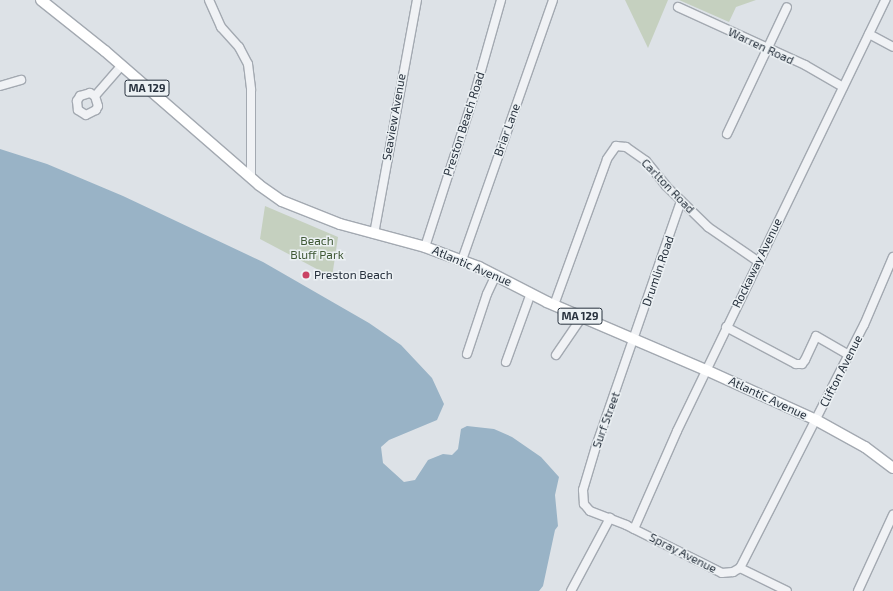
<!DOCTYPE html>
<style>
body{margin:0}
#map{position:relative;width:893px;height:591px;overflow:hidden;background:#dde2e7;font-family:"Exo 2",sans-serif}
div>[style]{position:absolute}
.green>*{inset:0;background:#c5d0bf}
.water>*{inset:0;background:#99b3c6}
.roads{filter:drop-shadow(1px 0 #a3a9b1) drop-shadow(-1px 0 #a3a9b1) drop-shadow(0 1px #a3a9b1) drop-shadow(0 -1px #a3a9b1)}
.minor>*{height:8px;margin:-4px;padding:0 4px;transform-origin:4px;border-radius:4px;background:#f0f2f5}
.major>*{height:10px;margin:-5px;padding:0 5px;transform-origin:5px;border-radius:5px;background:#fff}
.dots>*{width:11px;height:11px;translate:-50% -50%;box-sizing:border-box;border:2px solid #ecf1f4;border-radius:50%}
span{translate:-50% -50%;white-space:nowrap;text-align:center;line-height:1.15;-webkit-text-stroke:3px #ecf1f4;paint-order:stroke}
.shield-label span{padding:1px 3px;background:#ecf1f4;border:1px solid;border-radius:3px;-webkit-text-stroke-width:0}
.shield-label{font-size:11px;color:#27313d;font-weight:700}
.street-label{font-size:12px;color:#27313d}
.park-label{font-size:12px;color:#3f5835}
.poi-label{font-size:12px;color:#27313d}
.left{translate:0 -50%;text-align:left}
</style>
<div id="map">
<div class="green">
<i style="clip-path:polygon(625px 0,668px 0,648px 48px)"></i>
<i style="clip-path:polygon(679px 0,756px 0,736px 7px,729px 22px)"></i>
<i style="clip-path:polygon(265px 206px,338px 237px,332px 277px,260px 239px)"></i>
</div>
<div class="water">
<i style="clip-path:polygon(0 149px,47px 164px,123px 196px,263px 262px,369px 323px,401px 345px,432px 378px,444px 404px,437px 420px,389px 440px,381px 447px,383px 463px,404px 482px,415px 480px,428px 460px,443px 454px,452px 455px,458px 449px,461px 429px,467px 426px,494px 429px,512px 437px,541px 457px,559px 477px,555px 495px,558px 526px,555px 530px,543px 586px,539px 591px,0 591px)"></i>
</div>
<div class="roads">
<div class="minor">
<i style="left:209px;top:0;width:30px;rotate:66deg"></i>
<i style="left:221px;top:27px;width:27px;rotate:48deg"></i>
<i style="left:239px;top:47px;width:19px;rotate:62deg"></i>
<i style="left:248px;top:64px;width:26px;rotate:83deg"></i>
<i style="left:251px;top:90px;width:88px;rotate:90deg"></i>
<i style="left:678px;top:7px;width:140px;rotate:24.5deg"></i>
<i style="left:805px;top:65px;width:44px;rotate:30.1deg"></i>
<i style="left:869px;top:34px;width:27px;rotate:28deg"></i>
<i style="left:0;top:86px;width:22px;rotate:-16deg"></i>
<i style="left:95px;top:96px;width:6px;rotate:-149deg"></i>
<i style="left:90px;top:93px;width:10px;rotate:163deg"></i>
<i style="left:80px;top:96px;width:6px;rotate:121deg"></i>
<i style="left:77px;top:101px;width:9px;rotate:84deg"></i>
<i style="left:78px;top:110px;width:9px;rotate:32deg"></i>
<i style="left:86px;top:115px;width:11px;rotate:-27deg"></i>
<i style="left:96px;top:110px;width:4px;rotate:-63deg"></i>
<i style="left:98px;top:106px;width:10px;rotate:-107deg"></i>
<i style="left:95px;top:96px;width:40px;rotate:-49deg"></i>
<i style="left:727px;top:134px;width:140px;rotate:-64.7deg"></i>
<i style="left:681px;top:201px;width:256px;rotate:109.1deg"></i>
<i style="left:597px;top:443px;width:49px;rotate:106.6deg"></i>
<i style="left:583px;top:490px;width:14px;rotate:86deg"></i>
<i style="left:584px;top:504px;width:9px;rotate:49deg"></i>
<i style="left:590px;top:511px;width:39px;rotate:21deg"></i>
<i style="left:626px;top:525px;width:107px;rotate:26.6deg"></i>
<i style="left:722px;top:573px;width:11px;rotate:-5deg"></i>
<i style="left:733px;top:572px;width:8px;rotate:-30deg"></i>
<i style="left:374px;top:234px;width:238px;rotate:-79.6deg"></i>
<i style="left:425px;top:247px;width:163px;rotate:-72.1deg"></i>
<i style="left:475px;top:92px;width:96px;rotate:-74.2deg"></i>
<i style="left:462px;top:260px;width:275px;rotate:-70.7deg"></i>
<i style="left:554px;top:305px;width:155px;rotate:-70deg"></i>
<i style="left:607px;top:159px;width:16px;rotate:-55deg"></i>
<i style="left:616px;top:146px;width:10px;rotate:6deg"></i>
<i style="left:626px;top:147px;width:24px;rotate:35deg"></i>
<i style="left:646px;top:161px;width:32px;rotate:51deg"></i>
<i style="left:666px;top:186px;width:59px;rotate:44.3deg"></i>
<i style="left:708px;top:227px;width:62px;rotate:34.5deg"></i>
<i style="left:726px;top:327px;width:79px;rotate:27.9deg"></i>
<i style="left:796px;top:364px;width:6px"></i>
<i style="left:802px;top:364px;width:5px;rotate:-53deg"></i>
<i style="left:805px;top:360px;width:26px;rotate:-65deg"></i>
<i style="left:816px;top:336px;width:38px;rotate:30deg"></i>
<i style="left:467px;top:354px;width:63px;rotate:-71.6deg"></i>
<i style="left:487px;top:294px;width:21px;rotate:-65deg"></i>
<i style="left:556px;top:355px;width:46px;rotate:-55.6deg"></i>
<i style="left:506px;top:362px;width:73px;rotate:-70.1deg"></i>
<i style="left:634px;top:529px;width:107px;rotate:-66.3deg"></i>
<i style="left:677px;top:431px;width:479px;rotate:-64.2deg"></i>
<i style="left:740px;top:568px;width:273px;rotate:-63deg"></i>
<i style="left:864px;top:325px;width:74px;rotate:-66.9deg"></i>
<i style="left:740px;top:568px;width:52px;rotate:26.1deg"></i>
<i style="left:571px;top:591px;width:83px;rotate:-61.9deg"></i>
<i style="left:858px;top:591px;width:84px;rotate:-65.3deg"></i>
</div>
<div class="major">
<i style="left:41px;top:0;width:82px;rotate:38.6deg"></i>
<i style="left:105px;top:51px;width:204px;rotate:41deg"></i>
<i style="left:259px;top:185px;width:28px;rotate:35deg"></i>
<i style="left:282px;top:201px;width:62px;rotate:21.6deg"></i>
<i style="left:340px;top:224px;width:88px;rotate:15.1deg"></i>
<i style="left:425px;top:247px;width:58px;rotate:20.3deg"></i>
<i style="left:479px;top:267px;width:76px;rotate:27.2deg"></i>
<i style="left:547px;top:302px;width:173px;rotate:23.2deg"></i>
<i style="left:706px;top:370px;width:121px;rotate:24.4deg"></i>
<i style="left:816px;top:420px;width:56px;rotate:28.9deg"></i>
<i style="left:865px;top:447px;width:35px;rotate:37deg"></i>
</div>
</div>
<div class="dots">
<i style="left:306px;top:275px;background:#ca4465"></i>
</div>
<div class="shield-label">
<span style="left:147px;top:88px">MA 129</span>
<span style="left:580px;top:316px">MA 129</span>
</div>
<div class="street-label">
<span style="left:761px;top:46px;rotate:25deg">Warren Road</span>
<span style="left:394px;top:117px;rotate:-80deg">Seaview Avenue</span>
<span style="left:464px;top:124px;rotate:-72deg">Preston Beach Road</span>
<span style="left:507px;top:130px;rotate:-70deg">Briar Lane</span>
<span style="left:668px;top:186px;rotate:46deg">Carlton Road</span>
<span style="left:757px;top:263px;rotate:-64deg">Rockaway Avenue</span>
<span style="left:472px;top:266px;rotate:23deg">Atlantic Avenue</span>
<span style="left:658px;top:271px;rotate:-71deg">Drumlin Road</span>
<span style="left:841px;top:371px;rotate:-63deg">Clifton Avenue</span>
<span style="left:768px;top:398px;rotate:25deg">Atlantic Avenue</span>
<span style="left:606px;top:420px;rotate:-70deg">Surf Street</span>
<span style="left:683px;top:553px;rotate:27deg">Spray Avenue</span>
</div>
<div class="park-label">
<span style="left:317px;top:248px">Beach<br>Bluff Park</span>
</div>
<div class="poi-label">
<span class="left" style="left:314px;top:275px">Preston Beach</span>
</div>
</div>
